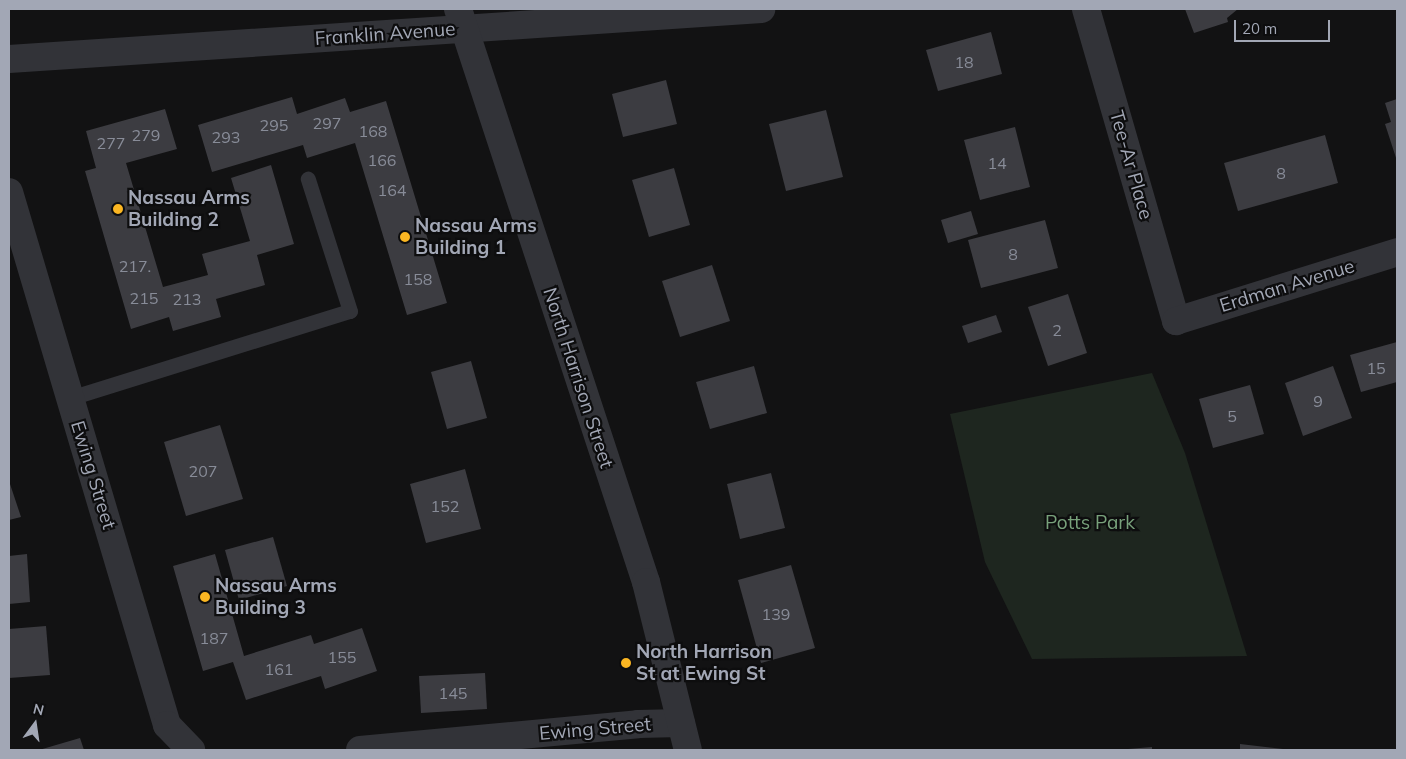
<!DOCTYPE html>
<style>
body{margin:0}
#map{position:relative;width:1406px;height:759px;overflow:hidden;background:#121213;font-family:Mulish,sans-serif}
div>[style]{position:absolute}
.green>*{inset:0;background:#1e261f}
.building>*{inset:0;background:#3c3c41}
.service>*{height:15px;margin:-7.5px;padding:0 7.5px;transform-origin:7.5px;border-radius:7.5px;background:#323338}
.minor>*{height:28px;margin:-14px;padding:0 14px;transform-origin:14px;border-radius:14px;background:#323338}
.tertiary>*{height:28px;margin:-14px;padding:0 14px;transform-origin:14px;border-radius:14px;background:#323338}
.dots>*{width:14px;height:14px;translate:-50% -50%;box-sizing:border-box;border:2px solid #0d0d0e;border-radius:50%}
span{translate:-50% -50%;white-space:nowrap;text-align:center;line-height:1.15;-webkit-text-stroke:4.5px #0d0d0e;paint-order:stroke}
.number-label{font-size:16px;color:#888c98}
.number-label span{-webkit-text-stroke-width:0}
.street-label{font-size:19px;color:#a2a7b5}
.poi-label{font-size:19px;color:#a2a7b5;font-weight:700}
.left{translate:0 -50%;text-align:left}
.park-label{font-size:19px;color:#78a17b}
.frame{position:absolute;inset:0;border:10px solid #a2a7b5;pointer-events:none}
.north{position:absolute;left:10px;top:699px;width:50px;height:50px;-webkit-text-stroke:4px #0d0d0e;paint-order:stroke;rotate:14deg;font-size:14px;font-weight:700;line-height:20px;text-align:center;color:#a2a7b5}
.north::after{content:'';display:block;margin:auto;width:18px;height:22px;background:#a2a7b5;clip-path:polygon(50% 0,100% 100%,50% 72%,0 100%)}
.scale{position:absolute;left:1234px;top:20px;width:96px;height:22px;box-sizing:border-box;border:2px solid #a2a7b5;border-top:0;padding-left:6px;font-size:15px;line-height:18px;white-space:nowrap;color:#a2a7b5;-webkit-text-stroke:4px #0d0d0e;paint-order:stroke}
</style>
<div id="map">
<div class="green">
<i style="clip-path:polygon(1152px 373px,1185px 453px,1247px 656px,1032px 659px,985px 562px,950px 414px)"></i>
</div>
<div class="building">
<i style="clip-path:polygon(1185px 9px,1238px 9px,1227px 18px,1228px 22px,1194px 33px)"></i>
<i style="clip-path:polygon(991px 32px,1002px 74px,938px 91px,926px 50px)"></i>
<i style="clip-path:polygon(666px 80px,677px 124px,623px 137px,612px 94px)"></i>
<i style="clip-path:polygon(292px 97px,297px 114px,345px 98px,350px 112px,386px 101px,447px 303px,407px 315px,355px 143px,307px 158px,303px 145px,212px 172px,198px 125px)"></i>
<i style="clip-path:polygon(1397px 99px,1397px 161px,1385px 124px,1391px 122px,1385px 103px)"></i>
<i style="clip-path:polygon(165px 109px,177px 149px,126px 163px,163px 287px,208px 275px,202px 254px,250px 241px,231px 178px,271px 165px,294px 244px,257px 255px,265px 285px,216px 299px,221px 317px,173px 331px,169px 317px,131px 329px,85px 171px,96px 168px,86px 131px)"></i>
<i style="clip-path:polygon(826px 110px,843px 177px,786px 191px,769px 124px)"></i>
<i style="clip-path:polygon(1015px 127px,1030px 187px,980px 200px,964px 140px)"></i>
<i style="clip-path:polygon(1325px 135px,1338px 183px,1238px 211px,1224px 163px)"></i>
<i style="clip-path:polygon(674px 168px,690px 225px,649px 237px,632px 180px)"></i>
<i style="clip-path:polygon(971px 211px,978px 234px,948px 243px,941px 220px)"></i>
<i style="clip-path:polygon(1045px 220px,1058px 268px,981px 288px,968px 240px)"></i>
<i style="clip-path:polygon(712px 265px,730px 321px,680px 337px,662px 281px)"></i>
<i style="clip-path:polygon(1068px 294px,1087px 353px,1048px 366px,1028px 307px)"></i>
<i style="clip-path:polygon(996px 315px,1002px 332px,968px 343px,962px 326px)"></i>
<i style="clip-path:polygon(1397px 342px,1397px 382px,1361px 392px,1350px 355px)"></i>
<i style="clip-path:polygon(471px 361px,487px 418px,447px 429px,431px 372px)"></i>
<i style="clip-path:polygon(754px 366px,767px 413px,710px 429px,696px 382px)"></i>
<i style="clip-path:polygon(1333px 366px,1352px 418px,1303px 436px,1285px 383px)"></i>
<i style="clip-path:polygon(1250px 385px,1264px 434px,1213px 448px,1199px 399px)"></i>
<i style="clip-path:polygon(220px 425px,243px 499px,186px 516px,164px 442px)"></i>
<i style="clip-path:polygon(465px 469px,481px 529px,426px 543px,410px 484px)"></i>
<i style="clip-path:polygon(771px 473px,785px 528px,740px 539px,727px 484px)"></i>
<i style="clip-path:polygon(9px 481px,21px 517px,9px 520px)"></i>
<i style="clip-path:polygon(273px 537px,287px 586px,239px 600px,225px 550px)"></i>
<i style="clip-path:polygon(27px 554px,30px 602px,9px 604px,9px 556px)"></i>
<i style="clip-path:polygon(215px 554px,244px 656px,311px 635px,314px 644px,362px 628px,377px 671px,325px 689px,321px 676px,246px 700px,233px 662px,203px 671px,173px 566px)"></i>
<i style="clip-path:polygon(791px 565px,815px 648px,761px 663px,738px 580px)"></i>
<i style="clip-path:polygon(46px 626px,50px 675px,9px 678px,9px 629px)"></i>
<i style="clip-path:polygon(485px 673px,487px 709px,421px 713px,419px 676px)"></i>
<i style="clip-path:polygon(80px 738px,84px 750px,39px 750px)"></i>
<i style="clip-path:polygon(1240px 744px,1283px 749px,1283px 750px,1240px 750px)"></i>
<i style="clip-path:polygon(1152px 747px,1152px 750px,1128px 750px,1128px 749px)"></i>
</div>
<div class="service">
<i style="left:70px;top:398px;width:293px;rotate:-17.3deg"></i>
<i style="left:350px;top:311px;width:139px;rotate:-107.7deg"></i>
</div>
<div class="minor">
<i style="left:1086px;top:9px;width:325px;rotate:73.9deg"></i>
<i style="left:1176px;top:321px;width:232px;rotate:-17.3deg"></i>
<i style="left:9px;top:59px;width:754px;rotate:-3.8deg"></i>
<i style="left:9px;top:192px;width:556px;rotate:73.49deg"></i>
<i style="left:167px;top:725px;width:35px;rotate:46deg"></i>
<i style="left:360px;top:750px;width:279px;rotate:-5.3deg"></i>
<i style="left:638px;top:724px;width:43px;rotate:-1.3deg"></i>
</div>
<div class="tertiary">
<i style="left:458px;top:9px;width:603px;rotate:71.84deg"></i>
<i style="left:646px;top:582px;width:173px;rotate:76deg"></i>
</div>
<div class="dots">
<i style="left:118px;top:209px;background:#fbb622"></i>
<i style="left:405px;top:237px;background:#fbb622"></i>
<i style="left:205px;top:597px;background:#fbb622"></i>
<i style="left:626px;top:663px;background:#fbb622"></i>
</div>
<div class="number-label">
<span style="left:964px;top:62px">18</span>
<span style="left:327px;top:123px">297</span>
<span style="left:274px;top:125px">295</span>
<span style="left:373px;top:131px">168</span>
<span style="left:146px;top:135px">279</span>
<span style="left:226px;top:137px">293</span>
<span style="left:111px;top:143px">277</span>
<span style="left:382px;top:160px">166</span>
<span style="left:997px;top:163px">14</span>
<span style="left:1281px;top:173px">8</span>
<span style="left:392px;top:190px">164</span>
<span style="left:1013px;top:254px">8</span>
<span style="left:135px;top:266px">217.</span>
<span style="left:418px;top:279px">158</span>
<span style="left:144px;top:298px">215</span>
<span style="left:187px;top:299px">213</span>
<span style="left:1057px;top:330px">2</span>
<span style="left:1376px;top:368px">15</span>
<span style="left:1318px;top:401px">9</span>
<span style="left:1232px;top:416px">5</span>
<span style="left:203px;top:471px">207</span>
<span style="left:445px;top:506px">152</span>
<span style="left:776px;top:614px">139</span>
<span style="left:214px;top:638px">187</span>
<span style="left:342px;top:657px">155</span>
<span style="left:279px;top:669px">161</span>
<span style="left:453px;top:693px">145</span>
</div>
<div class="street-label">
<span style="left:385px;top:34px;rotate:-4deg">Franklin Avenue</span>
<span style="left:1131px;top:165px;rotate:74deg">Tee-Ar Place</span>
<span style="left:1287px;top:286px;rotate:-17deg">Erdman Avenue</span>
<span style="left:578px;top:378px;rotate:72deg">North Harrison Street</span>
<span style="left:93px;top:475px;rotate:73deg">Ewing Street</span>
<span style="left:595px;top:729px;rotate:-5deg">Ewing Street</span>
</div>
<div class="poi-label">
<span class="left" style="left:128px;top:209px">Nassau Arms<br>Building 2</span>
<span class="left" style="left:415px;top:237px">Nassau Arms<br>Building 1</span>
<span class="left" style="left:215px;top:597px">Nassau Arms<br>Building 3</span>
<span class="left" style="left:636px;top:663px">North Harrison<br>St at Ewing St</span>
</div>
<div class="park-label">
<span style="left:1090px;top:523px">Potts Park</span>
</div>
<div class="frame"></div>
<div class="north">N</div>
<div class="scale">20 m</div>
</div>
